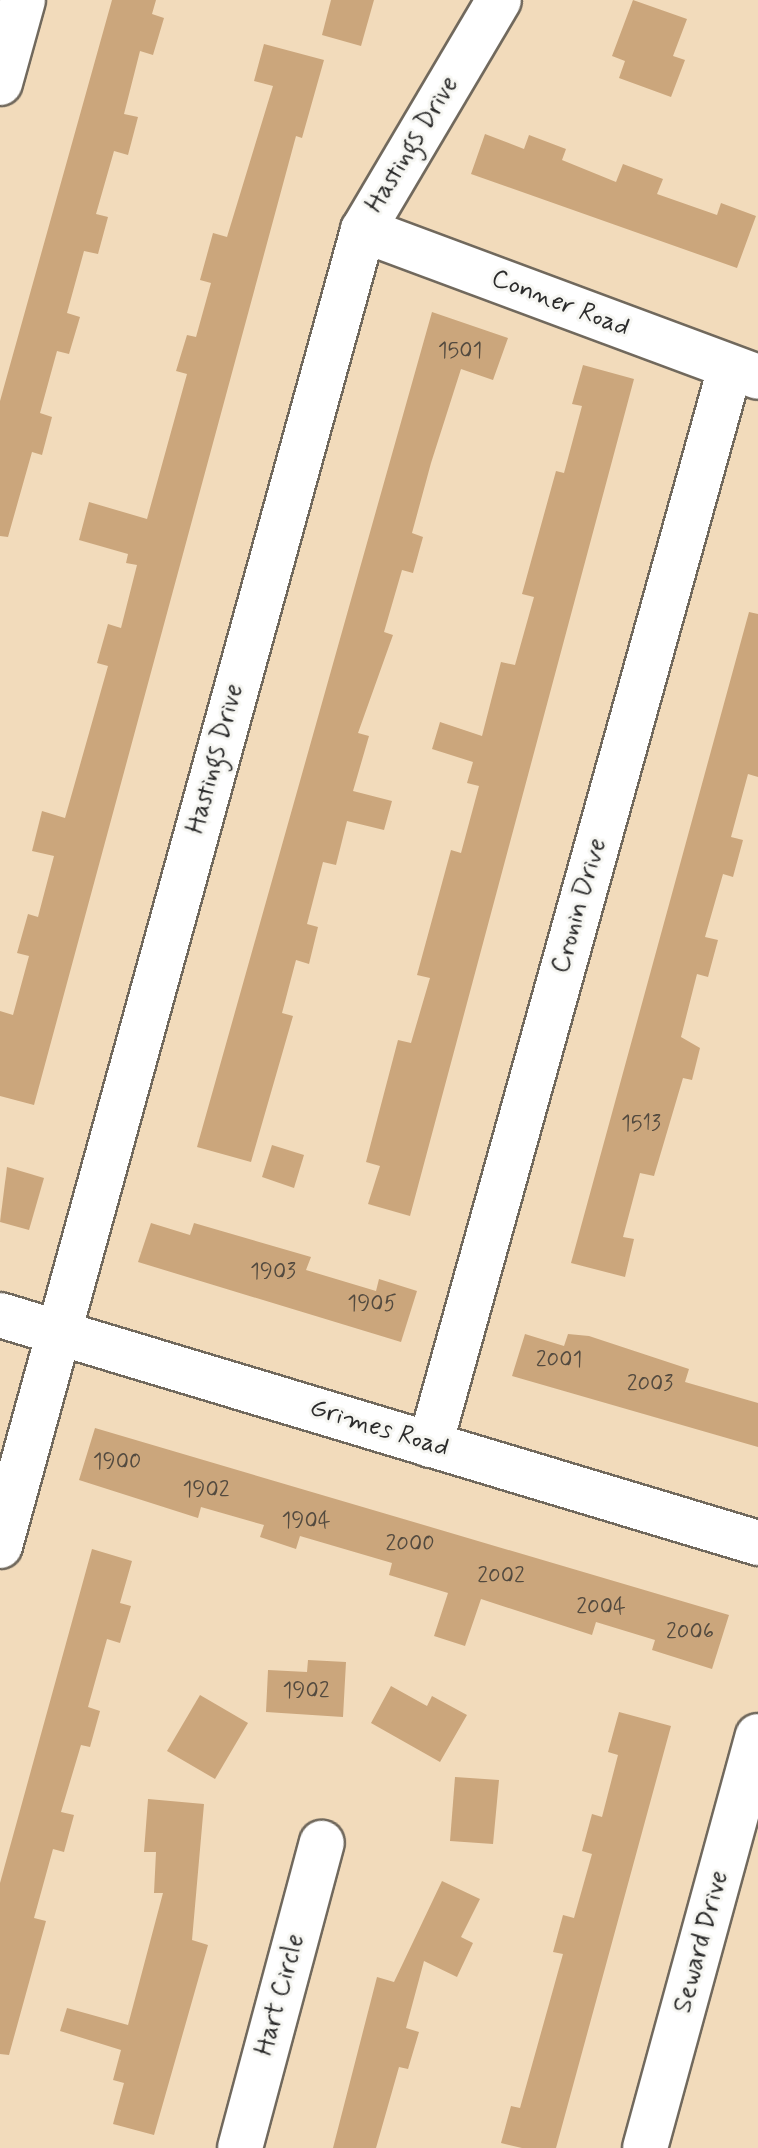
<!DOCTYPE html>
<style>
body{margin:0}
#map{position:relative;width:758px;height:2148px;overflow:hidden;background:#f2dbbb;font-family:Mynerve,sans-serif}
div>[style]{position:absolute}
.building>*{inset:0;background:#cba67c}
.roads{filter:drop-shadow(2px 0 #71695d) drop-shadow(-2px 0 #71695d) drop-shadow(0 2px #71695d) drop-shadow(0 -2px #71695d)}
.minor>*{height:44px;margin:-22px;padding:0 22px;transform-origin:22px;border-radius:22px;background:#fff}
span{translate:-50% -50%;white-space:nowrap;text-align:center;line-height:1.15;-webkit-text-stroke:6px #f6f6f2;paint-order:stroke}
.number-label{font-size:22px;color:#534a3f}
.number-label span{-webkit-text-stroke-width:0}
.street-label{font-size:26px;color:#2b2b2b}
</style>
<div id="map">
<div class="building">
<i style="clip-path:polygon(112px 0,156px 0,152px 14px,164px 18px,153px 55px,140px 51px,124px 114px,138px 117px,128px 155px,114px 151px,96px 214px,108px 217px,98px 254px,84px 251px,67px 313px,80px 317px,69px 354px,57px 351px,40px 413px,52px 417px,42px 455px,32px 452px,8px 537px,0 536px,0 401px)"></i>
<i style="clip-path:polygon(331px 0,374px 0,361px 46px,322px 35px)"></i>
<i style="clip-path:polygon(633px 0,687px 19px,673px 56px,685px 60px,671px 97px,619px 78px,625px 61px,612px 56px)"></i>
<i style="clip-path:polygon(264px 44px,324px 60px,302px 138px,296px 136px,34px 1105px,0 1096px,0 1011px,13px 1015px,29px 956px,17px 953px,28px 914px,38px 917px,54px 856px,32px 851px,42px 811px,65px 818px,108px 666px,97px 663px,108px 624px,121px 628px,137px 565px,126px 563px,128px 554px,79px 540px,89px 502px,147px 519px,187px 374px,176px 371px,187px 335px,196px 337px,211px 283px,200px 280px,213px 233px,227px 237px,273px 86px,254px 81px)"></i>
<i style="clip-path:polygon(485px 134px,524px 149px,529px 135px,566px 149px,562px 160px,616px 182px,623px 164px,663px 179px,657px 194px,717px 215px,721px 203px,756px 216px,737px 268px,471px 174px)"></i>
<i style="clip-path:polygon(432px 312px,508px 338px,493px 380px,461px 369px,431px 463px,412px 533px,423px 537px,413px 573px,402px 570px,384px 632px,393px 635px,358px 733px,369px 736px,353px 791px,392px 801px,384px 830px,347px 821px,336px 865px,323px 862px,307px 924px,318px 927px,309px 964px,296px 960px,282px 1013px,293px 1016px,251px 1162px,197px 1147px)"></i>
<i style="clip-path:polygon(583px 365px,634px 379px,410px 1216px,368px 1204px,380px 1166px,366px 1162px,398px 1040px,411px 1043px,430px 978px,417px 975px,451px 850px,461px 853px,479px 786px,467px 783px,473px 762px,432px 749px,440px 722px,482px 736px,501px 662px,515px 665px,534px 597px,522px 594px,556px 471px,564px 473px,582px 406px,572px 404px)"></i>
<i style="clip-path:polygon(749px 612px,758px 614px,758px 777px,748px 774px,731px 837px,743px 840px,733px 877px,723px 874px,705px 937px,718px 940px,708px 977px,697px 974px,681px 1037px,700px 1048px,692px 1080px,683px 1078px,654px 1176px,640px 1173px,623px 1237px,634px 1239px,625px 1277px,571px 1263px)"></i>
<i style="clip-path:polygon(272px 1145px,304px 1155px,294px 1188px,262px 1177px)"></i>
<i style="clip-path:polygon(7px 1167px,44px 1178px,29px 1230px,0 1222px)"></i>
<i style="clip-path:polygon(151px 1223px,190px 1235px,194px 1223px,311px 1257px,306px 1270px,376px 1291px,379px 1279px,417px 1291px,401px 1342px,138px 1262px)"></i>
<i style="clip-path:polygon(525px 1334px,564px 1346px,568px 1334px,589px 1336px,689px 1369px,685px 1382px,758px 1403px,758px 1447px,512px 1376px)"></i>
<i style="clip-path:polygon(95px 1428px,729px 1615px,712px 1669px,652px 1650px,655px 1640px,596px 1622px,592px 1635px,481px 1599px,465px 1646px,434px 1636px,448px 1593px,389px 1575px,392px 1563px,300px 1536px,296px 1549px,260px 1537px,264px 1525px,201px 1507px,198px 1518px,79px 1480px)"></i>
<i style="clip-path:polygon(92px 1549px,132px 1561px,120px 1603px,131px 1606px,120px 1643px,107px 1639px,88px 1707px,100px 1711px,90px 1747px,81px 1745px,61px 1812px,74px 1815px,64px 1852px,53px 1849px,34px 1918px,46px 1921px,9px 2055px,0 2054px,0 1883px)"></i>
<i style="clip-path:polygon(308px 1660px,346px 1662px,343px 1717px,266px 1712px,268px 1670px,307px 1672px)"></i>
<i style="clip-path:polygon(391px 1686px,427px 1706px,432px 1696px,467px 1715px,440px 1762px,371px 1723px)"></i>
<i style="clip-path:polygon(200px 1695px,248px 1723px,215px 1779px,167px 1751px)"></i>
<i style="clip-path:polygon(619px 1712px,671px 1726px,556px 2148px,522px 2148px,501px 2143px,511px 2106px,520px 2108px,563px 1954px,553px 1952px,563px 1915px,574px 1918px,592px 1854px,582px 1851px,592px 1814px,602px 1817px,618px 1755px,608px 1752px)"></i>
<i style="clip-path:polygon(455px 1777px,499px 1780px,493px 1844px,450px 1841px)"></i>
<i style="clip-path:polygon(148px 1799px,204px 1804px,192px 1940px,208px 1945px,154px 2135px,113px 2124px,124px 2083px,113px 2080px,121px 2050px,60px 2031px,67px 2008px,128px 2025px,163px 1893px,154px 1893px,156px 1852px,144px 1852px)"></i>
<i style="clip-path:polygon(442px 1881px,480px 1899px,461px 1937px,473px 1943px,457px 1977px,424px 1961px,406px 2028px,419px 2032px,408px 2069px,399px 2067px,376px 2148px,333px 2148px,377px 1977px,394px 1982px)"></i>
</div>
<div class="roads">
<div class="minor">
<i style="left:0;top:83px;width:86px;rotate:-74.5deg"></i>
<i style="left:363px;top:230px;width:421px;rotate:20.4deg"></i>
<i style="left:0;top:1315px;width:792px;rotate:16.74deg"></i>
<i style="left:430px;top:1445px;width:1118px;rotate:-74.43deg"></i>
<i style="left:0;top:1546px;width:1365px;rotate:-74.58deg"></i>
<i style="left:363px;top:230px;width:267px;rotate:-59.4deg"></i>
<i style="left:240px;top:2148px;width:316px;rotate:-75deg"></i>
<i style="left:645px;top:2148px;width:427px;rotate:-74.7deg"></i>
</div>
</div>
<div class="number-label">
<span style="left:460px;top:352px">1501</span>
<span style="left:641px;top:1125px">1513</span>
<span style="left:273px;top:1273px">1903</span>
<span style="left:372px;top:1305px">1905</span>
<span style="left:559px;top:1361px">2001</span>
<span style="left:650px;top:1385px">2003</span>
<span style="left:117px;top:1463px">1900</span>
<span style="left:206px;top:1491px">1902</span>
<span style="left:306px;top:1522px">1904</span>
<span style="left:410px;top:1545px">2000</span>
<span style="left:501px;top:1577px">2002</span>
<span style="left:601px;top:1608px">2004</span>
<span style="left:690px;top:1633px">2006</span>
<span style="left:306px;top:1692px">1902</span>
</div>
<div class="street-label">
<span style="left:413px;top:145px;rotate:-59deg">Hastings Drive</span>
<span style="left:560px;top:304px;rotate:21deg">Conner Road</span>
<span style="left:216px;top:759px;rotate:-75deg">Hastings Drive</span>
<span style="left:580px;top:906px;rotate:-74deg">Cronin Drive</span>
<span style="left:379px;top:1429px;rotate:17deg">Grimes Road</span>
<span style="left:702px;top:1942px;rotate:-75deg">Seward Drive</span>
<span style="left:281px;top:1995px;rotate:-75deg">Hart Circle</span>
</div>
</div>
